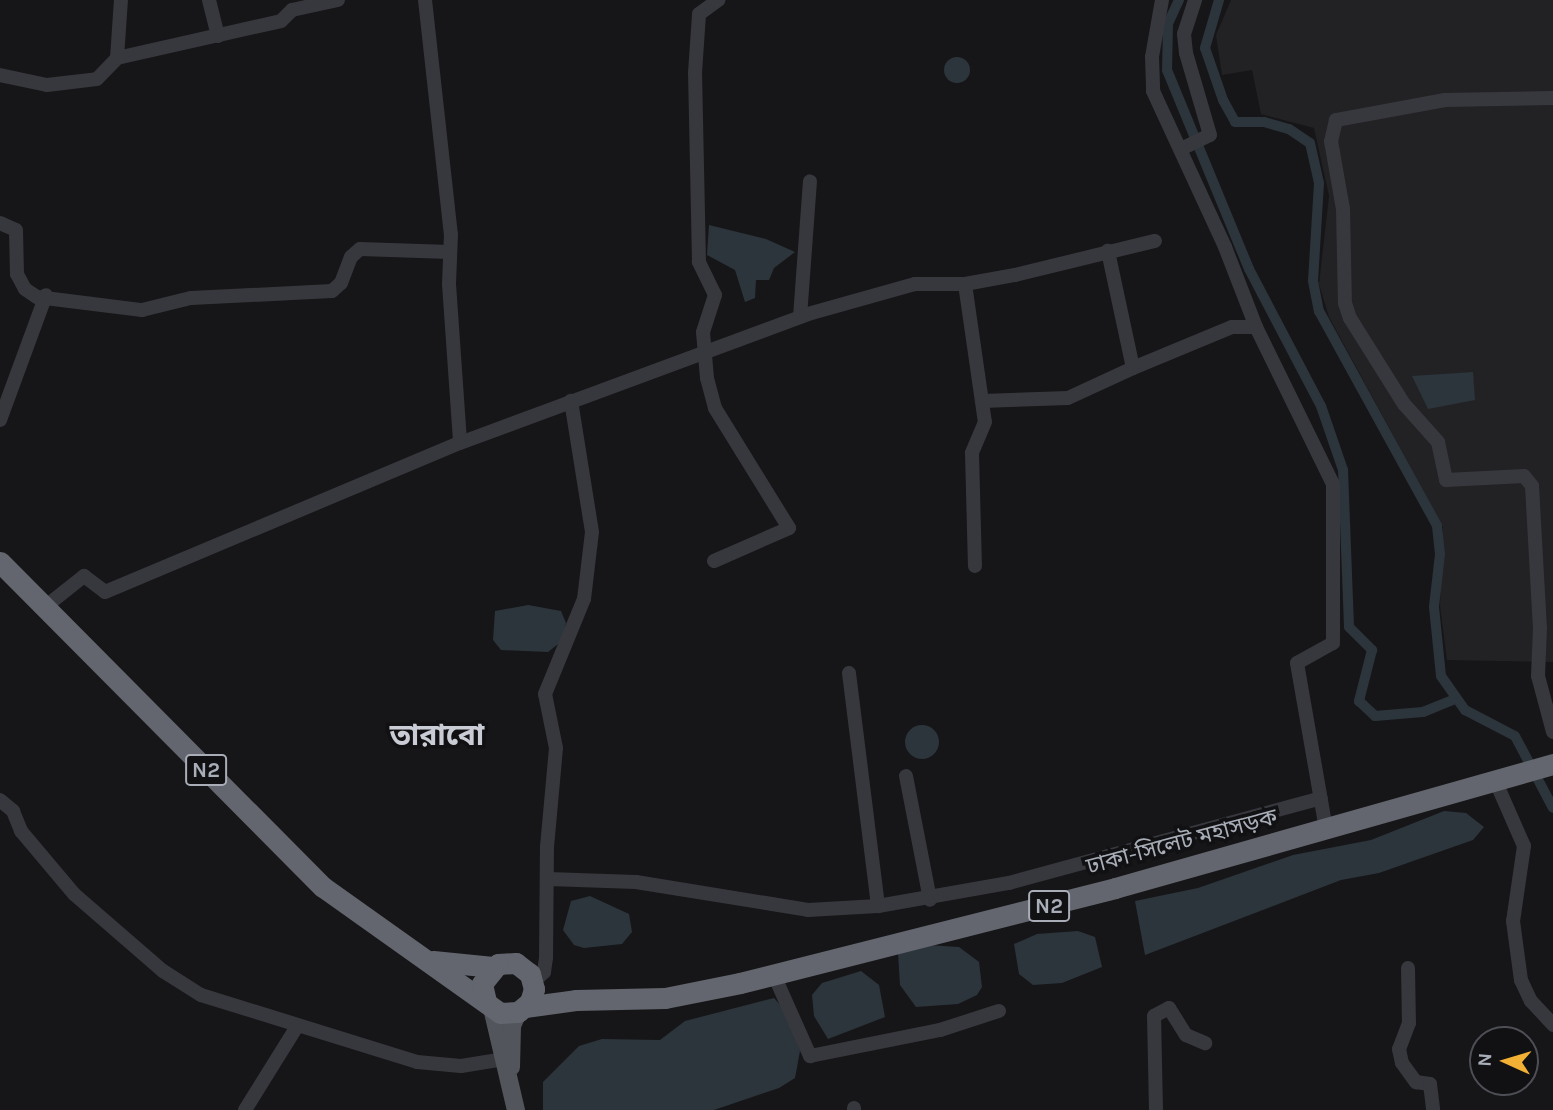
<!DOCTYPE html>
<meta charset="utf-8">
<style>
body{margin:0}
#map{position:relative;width:1553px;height:1110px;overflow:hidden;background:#161618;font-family:Karla,"Noto Sans Bengali",sans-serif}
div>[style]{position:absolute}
.built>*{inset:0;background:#222225}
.water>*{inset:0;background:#2c353c}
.round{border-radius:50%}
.canal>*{height:10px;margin:-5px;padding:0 5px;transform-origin:5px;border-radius:5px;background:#2c353c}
.minor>*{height:14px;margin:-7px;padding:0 7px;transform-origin:7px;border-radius:7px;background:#37383d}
.major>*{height:18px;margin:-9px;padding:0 9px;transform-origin:9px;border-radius:9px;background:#53555c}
.highway>*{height:21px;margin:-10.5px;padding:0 10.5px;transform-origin:10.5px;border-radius:10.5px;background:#63666e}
span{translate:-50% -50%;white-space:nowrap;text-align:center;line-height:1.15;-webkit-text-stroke:7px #111113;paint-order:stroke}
.shield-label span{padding:2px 5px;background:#111113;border:2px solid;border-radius:5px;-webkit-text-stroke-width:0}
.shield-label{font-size:21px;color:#a8adb8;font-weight:700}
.street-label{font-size:23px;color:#a8adb8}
.district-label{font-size:30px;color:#c9ccd4;font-weight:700}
.north{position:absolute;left:1469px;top:1026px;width:70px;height:70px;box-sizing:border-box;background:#111113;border:2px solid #4d4f55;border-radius:50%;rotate:274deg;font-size:19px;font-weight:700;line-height:28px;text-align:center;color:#a8adb8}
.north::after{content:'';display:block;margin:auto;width:24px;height:32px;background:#f2b134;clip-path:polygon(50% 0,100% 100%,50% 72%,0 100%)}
</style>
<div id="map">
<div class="built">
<i style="clip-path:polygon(1231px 0,1553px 0,1553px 662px,1447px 660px,1440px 606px,1443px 527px,1329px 317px,1319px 284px,1329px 196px,1314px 128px,1261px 114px,1252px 70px,1222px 75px,1216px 35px)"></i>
</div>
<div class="water">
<i class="round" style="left:944px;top:57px;width:26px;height:26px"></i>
<i style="clip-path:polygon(709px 225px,766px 239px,795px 252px,774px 268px,769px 280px,756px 280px,755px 298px,745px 302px,735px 270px,707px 255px)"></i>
<i style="clip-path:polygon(1473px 372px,1475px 400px,1428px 409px,1412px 376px)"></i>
<i style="clip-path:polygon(528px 605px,561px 611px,566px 623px,562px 641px,548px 652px,501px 650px,493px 640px,495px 611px)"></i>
<i class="round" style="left:905px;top:725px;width:34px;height:34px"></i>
<i style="clip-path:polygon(1444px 811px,1466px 813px,1484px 827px,1473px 840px,1379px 873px,1341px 880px,1145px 955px,1135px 901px,1198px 888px,1293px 855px,1371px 840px)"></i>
<i style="clip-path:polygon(590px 896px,629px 914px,632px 932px,622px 944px,584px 948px,574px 945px,563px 930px,571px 901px)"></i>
<i style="clip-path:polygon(1078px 931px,1095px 937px,1102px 967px,1062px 983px,1033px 985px,1019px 974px,1014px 944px,1037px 934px)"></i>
<i style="clip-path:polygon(928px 945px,959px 947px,979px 962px,982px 987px,977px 995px,958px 1004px,916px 1007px,900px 985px,898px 953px)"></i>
<i style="clip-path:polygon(861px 971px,879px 985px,885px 1017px,828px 1039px,814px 1016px,812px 995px,822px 983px)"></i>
<i style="clip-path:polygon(774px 998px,791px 1017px,800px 1051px,795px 1078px,779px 1088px,714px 1110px,543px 1110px,543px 1082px,579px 1046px,602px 1039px,660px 1040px,685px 1021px)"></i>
</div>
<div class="canal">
<i style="left:1179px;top:0;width:26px;rotate:115deg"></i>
<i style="left:1168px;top:24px;width:46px;rotate:91.2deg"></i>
<i style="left:1167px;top:70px;width:215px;rotate:67.6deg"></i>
<i style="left:1249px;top:269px;width:155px;rotate:62.3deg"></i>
<i style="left:1321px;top:406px;width:68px;rotate:71deg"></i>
<i style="left:1343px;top:470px;width:157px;rotate:87.8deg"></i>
<i style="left:1349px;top:627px;width:33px;rotate:45deg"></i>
<i style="left:1372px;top:650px;width:53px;rotate:104.3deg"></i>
<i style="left:1359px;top:701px;width:22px;rotate:43deg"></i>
<i style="left:1375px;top:716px;width:48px;rotate:-4.8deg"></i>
<i style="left:1423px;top:712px;width:35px;rotate:-22deg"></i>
<i style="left:1219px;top:0;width:50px;rotate:106.3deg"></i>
<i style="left:1205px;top:48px;width:55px;rotate:70.9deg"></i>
<i style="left:1223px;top:100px;width:25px;rotate:61deg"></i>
<i style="left:1235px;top:122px;width:29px"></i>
<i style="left:1264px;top:122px;width:26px;rotate:16deg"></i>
<i style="left:1289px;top:129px;width:25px;rotate:34deg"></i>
<i style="left:1310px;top:143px;width:41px;rotate:77.3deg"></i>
<i style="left:1319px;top:183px;width:98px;rotate:93.5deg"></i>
<i style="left:1313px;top:281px;width:31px;rotate:79deg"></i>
<i style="left:1319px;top:311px;width:245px;rotate:61.2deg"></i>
<i style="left:1437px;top:526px;width:28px;rotate:84deg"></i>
<i style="left:1440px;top:554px;width:53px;rotate:96.5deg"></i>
<i style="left:1434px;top:607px;width:69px;rotate:84.2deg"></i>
<i style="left:1441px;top:676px;width:42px;rotate:54.8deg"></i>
<i style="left:1465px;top:710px;width:56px;rotate:27.5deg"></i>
<i style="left:1515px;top:736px;width:81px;rotate:62.2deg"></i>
</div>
<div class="minor">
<i style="left:209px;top:0;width:37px;rotate:76deg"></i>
<i style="left:425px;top:0;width:235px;rotate:83.7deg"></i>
<i style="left:451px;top:234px;width:50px;rotate:92.3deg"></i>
<i style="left:449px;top:284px;width:159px;rotate:86deg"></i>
<i style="left:1162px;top:0;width:58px;rotate:100deg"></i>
<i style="left:1152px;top:57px;width:34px;rotate:88deg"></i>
<i style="left:1153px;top:91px;width:172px;rotate:65.2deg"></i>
<i style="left:1225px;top:247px;width:86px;rotate:68.8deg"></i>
<i style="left:1256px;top:327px;width:175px;rotate:63.9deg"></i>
<i style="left:1333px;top:484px;width:159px;rotate:90deg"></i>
<i style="left:1333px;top:643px;width:41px;rotate:150.9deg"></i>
<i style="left:1297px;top:663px;width:169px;rotate:80.1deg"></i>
<i style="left:117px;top:58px;width:168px;rotate:-12.7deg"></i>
<i style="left:281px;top:21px;width:16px;rotate:-45deg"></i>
<i style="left:292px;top:10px;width:47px;rotate:-12.3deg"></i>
<i style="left:0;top:75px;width:48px;rotate:12deg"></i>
<i style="left:47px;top:85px;width:50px;rotate:-6.8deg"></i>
<i style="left:97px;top:79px;width:29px;rotate:-46deg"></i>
<i style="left:117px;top:58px;width:58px;rotate:-86.1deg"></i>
<i style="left:1553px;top:98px;width:108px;rotate:178.9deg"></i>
<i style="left:1445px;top:100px;width:111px;rotate:169.6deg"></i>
<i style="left:1336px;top:120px;width:22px;rotate:103deg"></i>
<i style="left:1331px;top:141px;width:69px;rotate:80deg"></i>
<i style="left:1343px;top:209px;width:94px;rotate:88.8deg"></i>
<i style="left:1345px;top:303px;width:16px;rotate:72deg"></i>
<i style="left:1350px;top:318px;width:102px;rotate:57.9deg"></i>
<i style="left:1404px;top:404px;width:51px;rotate:48.2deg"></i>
<i style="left:1438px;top:442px;width:39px;rotate:78deg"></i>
<i style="left:1446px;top:480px;width:78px;rotate:-2.9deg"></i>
<i style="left:1524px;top:476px;width:13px;rotate:51deg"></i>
<i style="left:1532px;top:486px;width:142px;rotate:86.8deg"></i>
<i style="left:1540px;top:628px;width:48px;rotate:92.4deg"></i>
<i style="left:1538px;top:676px;width:58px;rotate:75deg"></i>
<i style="left:1181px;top:149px;width:32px;rotate:-26deg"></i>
<i style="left:1210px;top:135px;width:85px;rotate:-106.3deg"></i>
<i style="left:1186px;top:53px;width:19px;rotate:-96deg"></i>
<i style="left:1184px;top:34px;width:36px;rotate:-72deg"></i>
<i style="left:0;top:223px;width:17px;rotate:24deg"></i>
<i style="left:16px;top:230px;width:44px;rotate:88.7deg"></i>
<i style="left:17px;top:274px;width:17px;rotate:62deg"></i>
<i style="left:25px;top:289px;width:14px;rotate:34deg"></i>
<i style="left:37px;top:297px;width:106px;rotate:7.1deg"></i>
<i style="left:142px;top:310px;width:50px;rotate:-13.8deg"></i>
<i style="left:191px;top:298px;width:141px;rotate:-2.8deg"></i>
<i style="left:332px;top:291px;width:12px;rotate:-42deg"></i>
<i style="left:341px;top:283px;width:28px;rotate:-69deg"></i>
<i style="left:351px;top:257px;width:12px;rotate:-42deg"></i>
<i style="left:360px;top:249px;width:90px;rotate:1.9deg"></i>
<i style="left:965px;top:284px;width:139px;rotate:81.8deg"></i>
<i style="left:985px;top:422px;width:34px;rotate:113deg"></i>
<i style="left:972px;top:453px;width:113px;rotate:88.5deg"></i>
<i style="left:800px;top:317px;width:136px;rotate:-85.8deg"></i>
<i style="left:1133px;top:368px;width:107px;rotate:-22.5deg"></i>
<i style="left:1232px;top:327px;width:24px"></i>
<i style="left:982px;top:401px;width:86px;rotate:-2deg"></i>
<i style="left:1068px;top:398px;width:72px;rotate:-24.8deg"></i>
<i style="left:1133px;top:368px;width:120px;rotate:-102.1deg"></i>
<i style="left:0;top:420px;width:133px;rotate:-69.8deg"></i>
<i style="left:714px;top:561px;width:82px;rotate:-23.7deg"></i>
<i style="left:789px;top:528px;width:141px;rotate:-121.7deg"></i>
<i style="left:715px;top:408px;width:31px;rotate:-105deg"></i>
<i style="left:707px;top:378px;width:46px;rotate:-95deg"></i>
<i style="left:703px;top:332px;width:39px;rotate:-72deg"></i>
<i style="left:715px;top:295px;width:37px;rotate:-116deg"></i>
<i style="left:699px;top:262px;width:189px;rotate:-91.2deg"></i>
<i style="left:695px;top:73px;width:59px;rotate:-86.1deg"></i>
<i style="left:699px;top:14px;width:24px;rotate:-36deg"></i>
<i style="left:45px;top:607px;width:50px;rotate:-38.5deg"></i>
<i style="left:84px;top:576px;width:26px;rotate:37deg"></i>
<i style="left:105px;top:592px;width:385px;rotate:-22.8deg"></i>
<i style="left:460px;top:443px;width:371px;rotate:-20.3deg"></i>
<i style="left:808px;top:314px;width:111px;rotate:-15.7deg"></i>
<i style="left:915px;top:284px;width:50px"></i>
<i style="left:965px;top:284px;width:51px;rotate:-10.2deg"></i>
<i style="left:1015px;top:275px;width:144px;rotate:-13.7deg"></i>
<i style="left:849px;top:673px;width:235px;rotate:82.9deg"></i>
<i style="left:906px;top:776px;width:126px;rotate:79deg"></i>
<i style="left:1495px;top:780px;width:72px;rotate:66.3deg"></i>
<i style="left:1524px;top:846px;width:76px;rotate:98.3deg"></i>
<i style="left:1513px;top:921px;width:60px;rotate:82.3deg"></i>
<i style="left:1521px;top:980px;width:23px;rotate:65deg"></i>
<i style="left:1531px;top:1001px;width:33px;rotate:47deg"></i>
<i style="left:0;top:800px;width:17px;rotate:40deg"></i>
<i style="left:13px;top:811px;width:22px;rotate:68deg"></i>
<i style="left:21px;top:831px;width:82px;rotate:49.9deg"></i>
<i style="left:74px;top:894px;width:118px;rotate:40.9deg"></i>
<i style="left:163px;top:971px;width:45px;rotate:32.3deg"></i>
<i style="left:201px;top:995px;width:226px;rotate:17.2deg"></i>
<i style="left:417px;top:1062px;width:44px;rotate:5.2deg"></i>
<i style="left:461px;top:1066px;width:51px;rotate:-9.1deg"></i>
<i style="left:548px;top:879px;width:88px;rotate:2deg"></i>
<i style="left:636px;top:882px;width:174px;rotate:9.2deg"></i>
<i style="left:808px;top:910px;width:70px;rotate:-3.3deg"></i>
<i style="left:878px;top:906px;width:133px;rotate:-10deg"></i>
<i style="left:1009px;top:883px;width:323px;rotate:-15.2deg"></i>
<i style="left:1408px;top:968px;width:55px;rotate:89deg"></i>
<i style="left:1409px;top:1023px;width:28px;rotate:111deg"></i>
<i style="left:1399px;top:1049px;width:14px;rotate:78deg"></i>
<i style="left:1402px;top:1063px;width:24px;rotate:54deg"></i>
<i style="left:1416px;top:1082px;width:14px;rotate:8deg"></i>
<i style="left:1430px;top:1084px;width:26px;rotate:83deg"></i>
<i style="left:774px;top:975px;width:89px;rotate:66deg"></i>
<i style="left:810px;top:1056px;width:133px;rotate:-11.3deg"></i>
<i style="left:940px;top:1030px;width:62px;rotate:-17.9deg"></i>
<i style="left:533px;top:982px;width:15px;rotate:-42deg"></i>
<i style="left:544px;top:972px;width:14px;rotate:-82deg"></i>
<i style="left:546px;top:958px;width:111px;rotate:-89.5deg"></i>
<i style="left:547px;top:847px;width:99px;rotate:-84.8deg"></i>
<i style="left:556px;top:748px;width:55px;rotate:-101.5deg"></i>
<i style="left:545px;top:694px;width:103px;rotate:-67.7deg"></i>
<i style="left:584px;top:599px;width:67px;rotate:-83.2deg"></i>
<i style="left:592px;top:532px;width:133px;rotate:-99.1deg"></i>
<i style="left:245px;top:1110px;width:97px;rotate:-58.1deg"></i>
<i style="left:854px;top:1110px;width:2px;rotate:-90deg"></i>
<i style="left:1156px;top:1110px;width:94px;rotate:-91.2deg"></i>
<i style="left:1154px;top:1016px;width:17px;rotate:-28deg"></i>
<i style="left:1169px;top:1008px;width:32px;rotate:58deg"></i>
<i style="left:1186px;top:1035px;width:21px;rotate:23deg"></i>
</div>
<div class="major">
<i style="left:492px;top:1008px;width:105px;rotate:76.8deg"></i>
<i style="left:511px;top:1067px;width:41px;rotate:-88.6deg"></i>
<i style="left:512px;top:1026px;width:15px;rotate:-67deg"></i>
</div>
<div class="highway">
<i style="left:0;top:562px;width:458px;rotate:45.2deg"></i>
<i style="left:323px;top:887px;width:217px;rotate:35.4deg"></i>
<i style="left:500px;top:1013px;width:18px;rotate:-3deg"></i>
<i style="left:518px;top:1012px;width:16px;rotate:-40deg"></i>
<i style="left:530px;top:1002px;width:14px;rotate:-73deg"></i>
<i style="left:534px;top:989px;width:16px;rotate:-105deg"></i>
<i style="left:530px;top:974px;width:18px;rotate:-142deg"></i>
<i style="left:516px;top:963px;width:18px;rotate:177deg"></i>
<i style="left:498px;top:964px;width:26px;rotate:129deg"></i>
<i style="left:482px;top:984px;width:17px;rotate:77deg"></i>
<i style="left:433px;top:961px;width:60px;rotate:5.7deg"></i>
<i style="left:525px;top:1007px;width:51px;rotate:-7.8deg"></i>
<i style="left:576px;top:1000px;width:89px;rotate:-1.3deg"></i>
<i style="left:665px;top:998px;width:76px;rotate:-11.3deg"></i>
<i style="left:740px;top:983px;width:387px;rotate:-14.2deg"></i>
<i style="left:1115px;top:888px;width:455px;rotate:-15.8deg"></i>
</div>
<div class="shield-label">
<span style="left:206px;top:770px">N2</span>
<span style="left:1049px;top:906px">N2</span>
</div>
<div class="street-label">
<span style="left:1182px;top:842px;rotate:-15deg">ঢাকা-সিলেট মহাসড়ক</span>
</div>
<div class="district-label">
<span style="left:437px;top:735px">তারাবো</span>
</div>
<div class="north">N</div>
</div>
